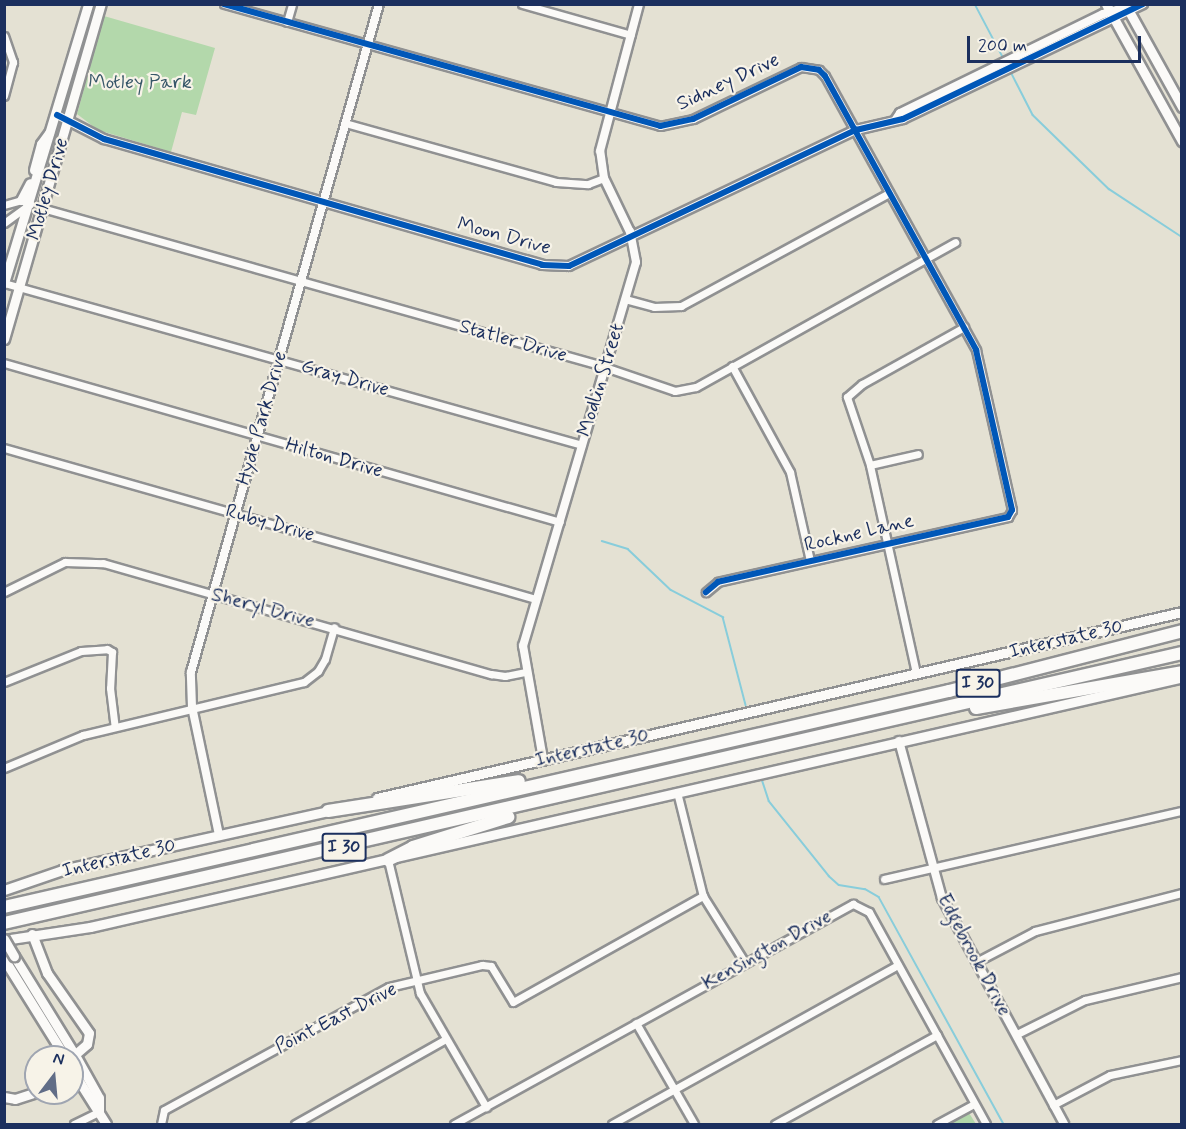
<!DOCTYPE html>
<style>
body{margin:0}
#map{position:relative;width:1186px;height:1129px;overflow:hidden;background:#e4e1d3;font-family:Mynerve,sans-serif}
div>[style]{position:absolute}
.green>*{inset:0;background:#b3d8ab}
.stream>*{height:1.5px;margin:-0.75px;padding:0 0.75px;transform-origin:0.75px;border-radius:0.75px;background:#88cddb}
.roads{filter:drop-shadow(2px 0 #909192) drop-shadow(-2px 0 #909192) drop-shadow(0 2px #909192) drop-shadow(0 -2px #909192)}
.minor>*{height:7px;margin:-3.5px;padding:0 3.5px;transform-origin:3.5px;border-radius:3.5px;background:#fbfaf8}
.tertiary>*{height:8px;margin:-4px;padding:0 4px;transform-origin:4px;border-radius:4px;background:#fbfaf8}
.secondary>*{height:9px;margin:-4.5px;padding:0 4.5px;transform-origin:4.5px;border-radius:4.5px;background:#fbfaf8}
.motorway>*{height:12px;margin:-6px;padding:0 6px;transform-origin:6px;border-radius:6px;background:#fbfaf8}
.bridges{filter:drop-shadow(2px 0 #909192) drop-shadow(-2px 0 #909192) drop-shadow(0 2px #909192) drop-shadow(0 -2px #909192)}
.secondary-bridge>*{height:9px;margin:-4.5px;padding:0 4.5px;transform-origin:4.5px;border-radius:4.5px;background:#fbfaf8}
.cycleway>*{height:6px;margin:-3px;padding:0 3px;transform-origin:3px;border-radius:3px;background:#0057b8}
span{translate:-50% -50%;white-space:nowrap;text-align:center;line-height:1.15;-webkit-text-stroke:4.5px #f7f3e8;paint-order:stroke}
.shield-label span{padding:2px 4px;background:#f7f3e8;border:2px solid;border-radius:4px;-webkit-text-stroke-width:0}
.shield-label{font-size:18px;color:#1b2f5e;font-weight:700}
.park-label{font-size:20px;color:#375769}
.street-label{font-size:20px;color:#1b2f5e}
.frame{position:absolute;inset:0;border:6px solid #1b2f5e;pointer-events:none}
.north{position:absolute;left:24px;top:1045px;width:60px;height:60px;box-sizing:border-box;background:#f7f3e8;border:2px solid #9fa5b1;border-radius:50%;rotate:16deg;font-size:16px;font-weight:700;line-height:24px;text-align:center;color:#1b2f5e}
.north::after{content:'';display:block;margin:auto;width:21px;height:27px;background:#616d87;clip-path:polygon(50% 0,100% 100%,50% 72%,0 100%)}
.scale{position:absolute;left:967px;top:36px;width:174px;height:27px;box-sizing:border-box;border:3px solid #1b2f5e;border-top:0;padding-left:8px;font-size:18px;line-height:21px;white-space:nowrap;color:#1b2f5e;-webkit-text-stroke:4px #f7f3e8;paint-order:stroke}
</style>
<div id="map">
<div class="green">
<i style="clip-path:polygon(104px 16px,215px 48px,196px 115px,182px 112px,171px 152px,98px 130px,77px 114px)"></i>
<i style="clip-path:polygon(969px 1113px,976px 1124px,949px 1124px)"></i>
</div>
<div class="stream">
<i style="left:975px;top:4px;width:62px;rotate:62.2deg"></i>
<i style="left:1011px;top:72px;width:48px;rotate:62.9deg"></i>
<i style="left:1033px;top:115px;width:106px;rotate:44.2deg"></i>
<i style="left:1109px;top:189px;width:87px;rotate:33.3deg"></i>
<i style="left:602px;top:541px;width:27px;rotate:17deg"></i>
<i style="left:628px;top:549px;width:59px;rotate:43.6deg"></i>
<i style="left:671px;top:590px;width:59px;rotate:27.4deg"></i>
<i style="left:723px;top:617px;width:91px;rotate:75.4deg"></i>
<i style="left:762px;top:779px;width:23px;rotate:72deg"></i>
<i style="left:769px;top:801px;width:96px;rotate:51.3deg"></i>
<i style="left:829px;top:876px;width:13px;rotate:42deg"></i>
<i style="left:839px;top:885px;width:26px;rotate:9deg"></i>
<i style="left:865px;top:889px;width:16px;rotate:30deg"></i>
<i style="left:879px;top:897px;width:259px;rotate:61.2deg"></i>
</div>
<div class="roads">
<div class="minor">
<i style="left:224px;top:4px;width:453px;rotate:15.6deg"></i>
<i style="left:660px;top:126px;width:34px;rotate:-12deg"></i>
<i style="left:693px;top:119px;width:120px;rotate:-25.7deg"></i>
<i style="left:801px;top:67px;width:18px;rotate:9deg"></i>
<i style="left:819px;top:70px;width:8px;rotate:45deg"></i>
<i style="left:825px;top:76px;width:313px;rotate:61.1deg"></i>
<i style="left:976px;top:350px;width:164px;rotate:77.3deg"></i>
<i style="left:1012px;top:510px;width:8px;rotate:120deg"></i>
<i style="left:1008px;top:517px;width:297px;rotate:167.4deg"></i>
<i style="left:718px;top:582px;width:16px;rotate:140deg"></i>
<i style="left:522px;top:4px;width:113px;rotate:15.9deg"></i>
<i style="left:287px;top:22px;width:19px;rotate:-74deg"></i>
<i style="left:4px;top:36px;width:28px;rotate:71deg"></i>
<i style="left:13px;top:62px;width:35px;rotate:105deg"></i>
<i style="left:345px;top:123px;width:219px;rotate:15.6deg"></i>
<i style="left:556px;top:182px;width:32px;rotate:4deg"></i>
<i style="left:588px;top:184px;width:17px;rotate:-21deg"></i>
<i style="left:4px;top:205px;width:18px;rotate:-16deg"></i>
<i style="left:21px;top:200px;width:10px;rotate:24deg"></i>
<i style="left:30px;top:204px;width:32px;rotate:144deg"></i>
<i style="left:42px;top:208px;width:576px;rotate:15.73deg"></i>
<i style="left:596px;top:364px;width:83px;rotate:18.9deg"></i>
<i style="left:675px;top:391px;width:21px;rotate:-11deg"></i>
<i style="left:696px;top:387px;width:297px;rotate:-29.2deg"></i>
<i style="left:4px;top:283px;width:600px;rotate:15.66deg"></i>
<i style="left:625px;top:299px;width:30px;rotate:15deg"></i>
<i style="left:654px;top:307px;width:27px;rotate:-2deg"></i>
<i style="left:681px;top:306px;width:237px;rotate:-28.5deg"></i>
<i style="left:4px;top:363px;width:578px;rotate:15.96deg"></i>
<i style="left:732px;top:366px;width:121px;rotate:61.3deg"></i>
<i style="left:790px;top:472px;width:91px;rotate:77.3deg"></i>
<i style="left:4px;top:448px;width:553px;rotate:15.85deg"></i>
<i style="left:870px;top:465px;width:49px;rotate:-12.9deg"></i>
<i style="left:4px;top:592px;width:68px;rotate:-26.2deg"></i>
<i style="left:65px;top:562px;width:38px;rotate:2deg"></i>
<i style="left:103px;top:563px;width:404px;rotate:16deg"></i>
<i style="left:491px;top:674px;width:14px;rotate:8deg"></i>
<i style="left:505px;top:676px;width:20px;rotate:-11deg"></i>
<i style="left:916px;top:673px;width:213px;rotate:-102.5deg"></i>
<i style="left:870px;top:465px;width:72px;rotate:-108.7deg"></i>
<i style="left:847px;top:397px;width:20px;rotate:-41deg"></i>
<i style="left:862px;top:384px;width:117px;rotate:-29.2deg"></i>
<i style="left:4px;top:682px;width:83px;rotate:-21.9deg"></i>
<i style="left:81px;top:651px;width:26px;rotate:-4deg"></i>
<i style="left:107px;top:649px;width:6px;rotate:31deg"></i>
<i style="left:112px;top:652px;width:36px;rotate:93deg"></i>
<i style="left:110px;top:688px;width:38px;rotate:83deg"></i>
<i style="left:4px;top:768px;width:86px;rotate:-22.7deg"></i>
<i style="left:83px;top:735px;width:227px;rotate:-13.5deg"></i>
<i style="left:304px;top:682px;width:18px;rotate:-38deg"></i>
<i style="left:318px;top:671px;width:14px;rotate:-60deg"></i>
<i style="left:325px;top:659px;width:33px;rotate:-74deg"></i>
<i style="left:677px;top:792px;width:107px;rotate:76deg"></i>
<i style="left:703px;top:896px;width:79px;rotate:57.9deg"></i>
<i style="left:388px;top:860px;width:137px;rotate:76.5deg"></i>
<i style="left:420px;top:993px;width:132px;rotate:59.9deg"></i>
<i style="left:884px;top:879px;width:306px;rotate:-12.9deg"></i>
<i style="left:976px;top:962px;width:67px;rotate:-27.7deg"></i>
<i style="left:1035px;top:931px;width:152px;rotate:-14.5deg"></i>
<i style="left:636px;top:1023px;width:116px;rotate:60.1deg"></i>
<i style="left:1017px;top:1034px;width:76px;rotate:-26.6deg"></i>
<i style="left:1085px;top:1000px;width:100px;rotate:-13.3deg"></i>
<i style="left:1053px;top:1105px;width:64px;rotate:-27.8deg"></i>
<i style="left:1110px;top:1075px;width:74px;rotate:-11.8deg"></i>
<i style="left:74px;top:1124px;width:28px;rotate:-26deg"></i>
<i style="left:161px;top:1124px;width:14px;rotate:-78deg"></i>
<i style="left:164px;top:1110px;width:256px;rotate:-28.7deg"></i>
<i style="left:389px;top:987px;width:96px;rotate:-13.3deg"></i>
<i style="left:482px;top:965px;width:9px;rotate:6deg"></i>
<i style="left:491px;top:966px;width:42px;rotate:58.6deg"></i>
<i style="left:513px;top:1002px;width:218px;rotate:-29.2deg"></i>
<i style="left:295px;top:1124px;width:173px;rotate:-29.4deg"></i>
<i style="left:454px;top:1124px;width:456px;rotate:-28.9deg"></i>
<i style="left:853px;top:904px;width:18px;rotate:27deg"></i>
<i style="left:869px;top:912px;width:242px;rotate:61.1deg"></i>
<i style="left:612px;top:1124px;width:327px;rotate:-29.1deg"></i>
<i style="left:775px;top:1124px;width:185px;rotate:-28.8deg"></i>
<i style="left:937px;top:1124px;width:42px;rotate:-28.4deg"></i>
</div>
<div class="tertiary">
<i style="left:57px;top:115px;width:53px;rotate:27.1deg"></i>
<i style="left:104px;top:139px;width:456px;rotate:16deg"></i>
<i style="left:542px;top:265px;width:27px;rotate:2deg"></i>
<i style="left:569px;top:266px;width:318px;rotate:-25.4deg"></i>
<i style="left:856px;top:130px;width:48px;rotate:-13.2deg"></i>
<i style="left:903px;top:119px;width:266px;rotate:-25.6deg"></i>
<i style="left:896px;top:119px;width:7px;rotate:-56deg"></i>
<i style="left:900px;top:113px;width:226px;rotate:-26deg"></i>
<i style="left:1103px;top:14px;width:30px;rotate:-17deg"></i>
<i style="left:899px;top:741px;width:163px;rotate:74.7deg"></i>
<i style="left:942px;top:898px;width:257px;rotate:61.6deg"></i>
<i style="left:543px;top:759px;width:115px;rotate:-100deg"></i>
<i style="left:523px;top:646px;width:400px;rotate:-73.6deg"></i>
<i style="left:636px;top:262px;width:31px;rotate:-101deg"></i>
<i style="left:630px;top:232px;width:60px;rotate:-115.7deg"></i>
<i style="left:604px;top:178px;width:27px;rotate:-98deg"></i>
<i style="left:600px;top:151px;width:152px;rotate:-75.1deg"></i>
<i style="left:219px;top:835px;width:131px;rotate:-101.9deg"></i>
<i style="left:192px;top:707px;width:35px;rotate:-92deg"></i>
<i style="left:191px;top:672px;width:694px;rotate:-74.28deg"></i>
</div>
<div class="secondary">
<i style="left:1106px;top:4px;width:157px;rotate:61deg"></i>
<i style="left:1125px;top:4px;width:118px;rotate:61deg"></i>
<i style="left:34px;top:170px;width:27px;rotate:-75deg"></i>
<i style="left:41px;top:144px;width:14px;rotate:-54deg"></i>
<i style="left:21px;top:200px;width:19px;rotate:-62deg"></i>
<i style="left:4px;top:283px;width:291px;rotate:-73.2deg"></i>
<i style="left:4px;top:339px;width:349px;rotate:-73.9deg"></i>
<i style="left:377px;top:798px;width:826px;rotate:-13.01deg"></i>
<i style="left:4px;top:890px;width:61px;rotate:-19deg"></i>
<i style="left:62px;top:870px;width:277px;rotate:-12.5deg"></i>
<i style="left:32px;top:934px;width:42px;rotate:69deg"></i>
<i style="left:47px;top:973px;width:73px;rotate:55deg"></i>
<i style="left:89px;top:1033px;width:11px;rotate:100deg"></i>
<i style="left:87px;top:1044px;width:20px;rotate:139deg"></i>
<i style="left:4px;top:940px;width:87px;rotate:-8.6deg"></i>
<i style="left:90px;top:927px;width:1117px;rotate:-12.88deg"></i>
<i style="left:14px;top:956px;width:116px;rotate:58.4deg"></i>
<i style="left:75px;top:1055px;width:49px;rotate:60.8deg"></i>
<i style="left:99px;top:1098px;width:14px;rotate:90deg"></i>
<i style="left:4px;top:959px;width:115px;rotate:58.1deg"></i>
<i style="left:72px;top:1070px;width:64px;rotate:57.8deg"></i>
<i style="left:4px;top:1097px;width:11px;rotate:10deg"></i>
<i style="left:15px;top:1099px;width:22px;rotate:-18deg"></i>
</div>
<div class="motorway">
<i style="left:976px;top:708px;width:209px;rotate:-9.9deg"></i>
<i style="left:328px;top:811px;width:193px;rotate:-8.9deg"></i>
<i style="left:388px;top:860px;width:28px;rotate:-27deg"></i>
<i style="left:413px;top:847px;width:100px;rotate:-17.5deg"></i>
<i style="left:4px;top:907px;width:969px;rotate:-12.88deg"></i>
<i style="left:949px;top:691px;width:241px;rotate:-14.4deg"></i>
<i style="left:4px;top:923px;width:1209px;rotate:-12.91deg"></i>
</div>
</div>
<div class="bridges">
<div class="secondary-bridge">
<i style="left:4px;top:939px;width:20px;rotate:60deg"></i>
</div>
</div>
<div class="cycleway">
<i style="left:224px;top:4px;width:453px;rotate:15.6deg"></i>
<i style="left:660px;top:126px;width:34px;rotate:-12deg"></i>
<i style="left:693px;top:119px;width:120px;rotate:-25.7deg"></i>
<i style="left:801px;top:67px;width:18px;rotate:9deg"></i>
<i style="left:819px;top:70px;width:8px;rotate:45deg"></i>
<i style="left:825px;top:76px;width:313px;rotate:61.1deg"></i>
<i style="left:976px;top:350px;width:164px;rotate:77.3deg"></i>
<i style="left:1012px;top:510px;width:8px;rotate:120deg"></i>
<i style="left:1008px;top:517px;width:297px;rotate:167.4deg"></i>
<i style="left:718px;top:582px;width:16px;rotate:140deg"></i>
<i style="left:57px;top:115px;width:53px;rotate:27.1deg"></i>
<i style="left:104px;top:139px;width:456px;rotate:16deg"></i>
<i style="left:542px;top:265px;width:27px;rotate:2deg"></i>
<i style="left:569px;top:266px;width:318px;rotate:-25.4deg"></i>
<i style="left:856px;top:130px;width:48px;rotate:-13.2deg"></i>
<i style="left:903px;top:119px;width:266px;rotate:-25.6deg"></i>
</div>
<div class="shield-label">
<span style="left:978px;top:683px">I 30</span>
<span style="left:344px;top:847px">I 30</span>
</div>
<div class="park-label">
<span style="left:140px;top:82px">Motley Park</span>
</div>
<div class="street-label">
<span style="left:728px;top:82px;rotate:-25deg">Sidney Drive</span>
<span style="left:48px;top:189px;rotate:-74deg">Motley Drive</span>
<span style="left:504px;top:236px;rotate:15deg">Moon Drive</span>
<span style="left:513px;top:341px;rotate:16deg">Statler Drive</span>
<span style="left:345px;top:378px;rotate:16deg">Gray Drive</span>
<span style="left:601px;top:380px;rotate:-73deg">Modlin Street</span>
<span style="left:262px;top:418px;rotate:-74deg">Hyde Park Drive</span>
<span style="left:334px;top:458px;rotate:16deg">Hilton Drive</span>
<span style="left:270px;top:523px;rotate:16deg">Ruby Drive</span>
<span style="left:859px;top:533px;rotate:-13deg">Rockne Lane</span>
<span style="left:263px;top:608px;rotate:15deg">Sheryl Drive</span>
<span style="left:1066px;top:639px;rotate:-13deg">Interstate 30</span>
<span style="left:592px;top:748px;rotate:-13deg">Interstate 30</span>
<span style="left:119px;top:858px;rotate:-13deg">Interstate 30</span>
<span style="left:767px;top:950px;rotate:-29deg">Kensington Drive</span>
<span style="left:974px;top:955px;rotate:62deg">Edgebrook Drive</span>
<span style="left:336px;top:1018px;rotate:-27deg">Point East Drive</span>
</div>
<div class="frame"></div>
<div class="north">N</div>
<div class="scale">200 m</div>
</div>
